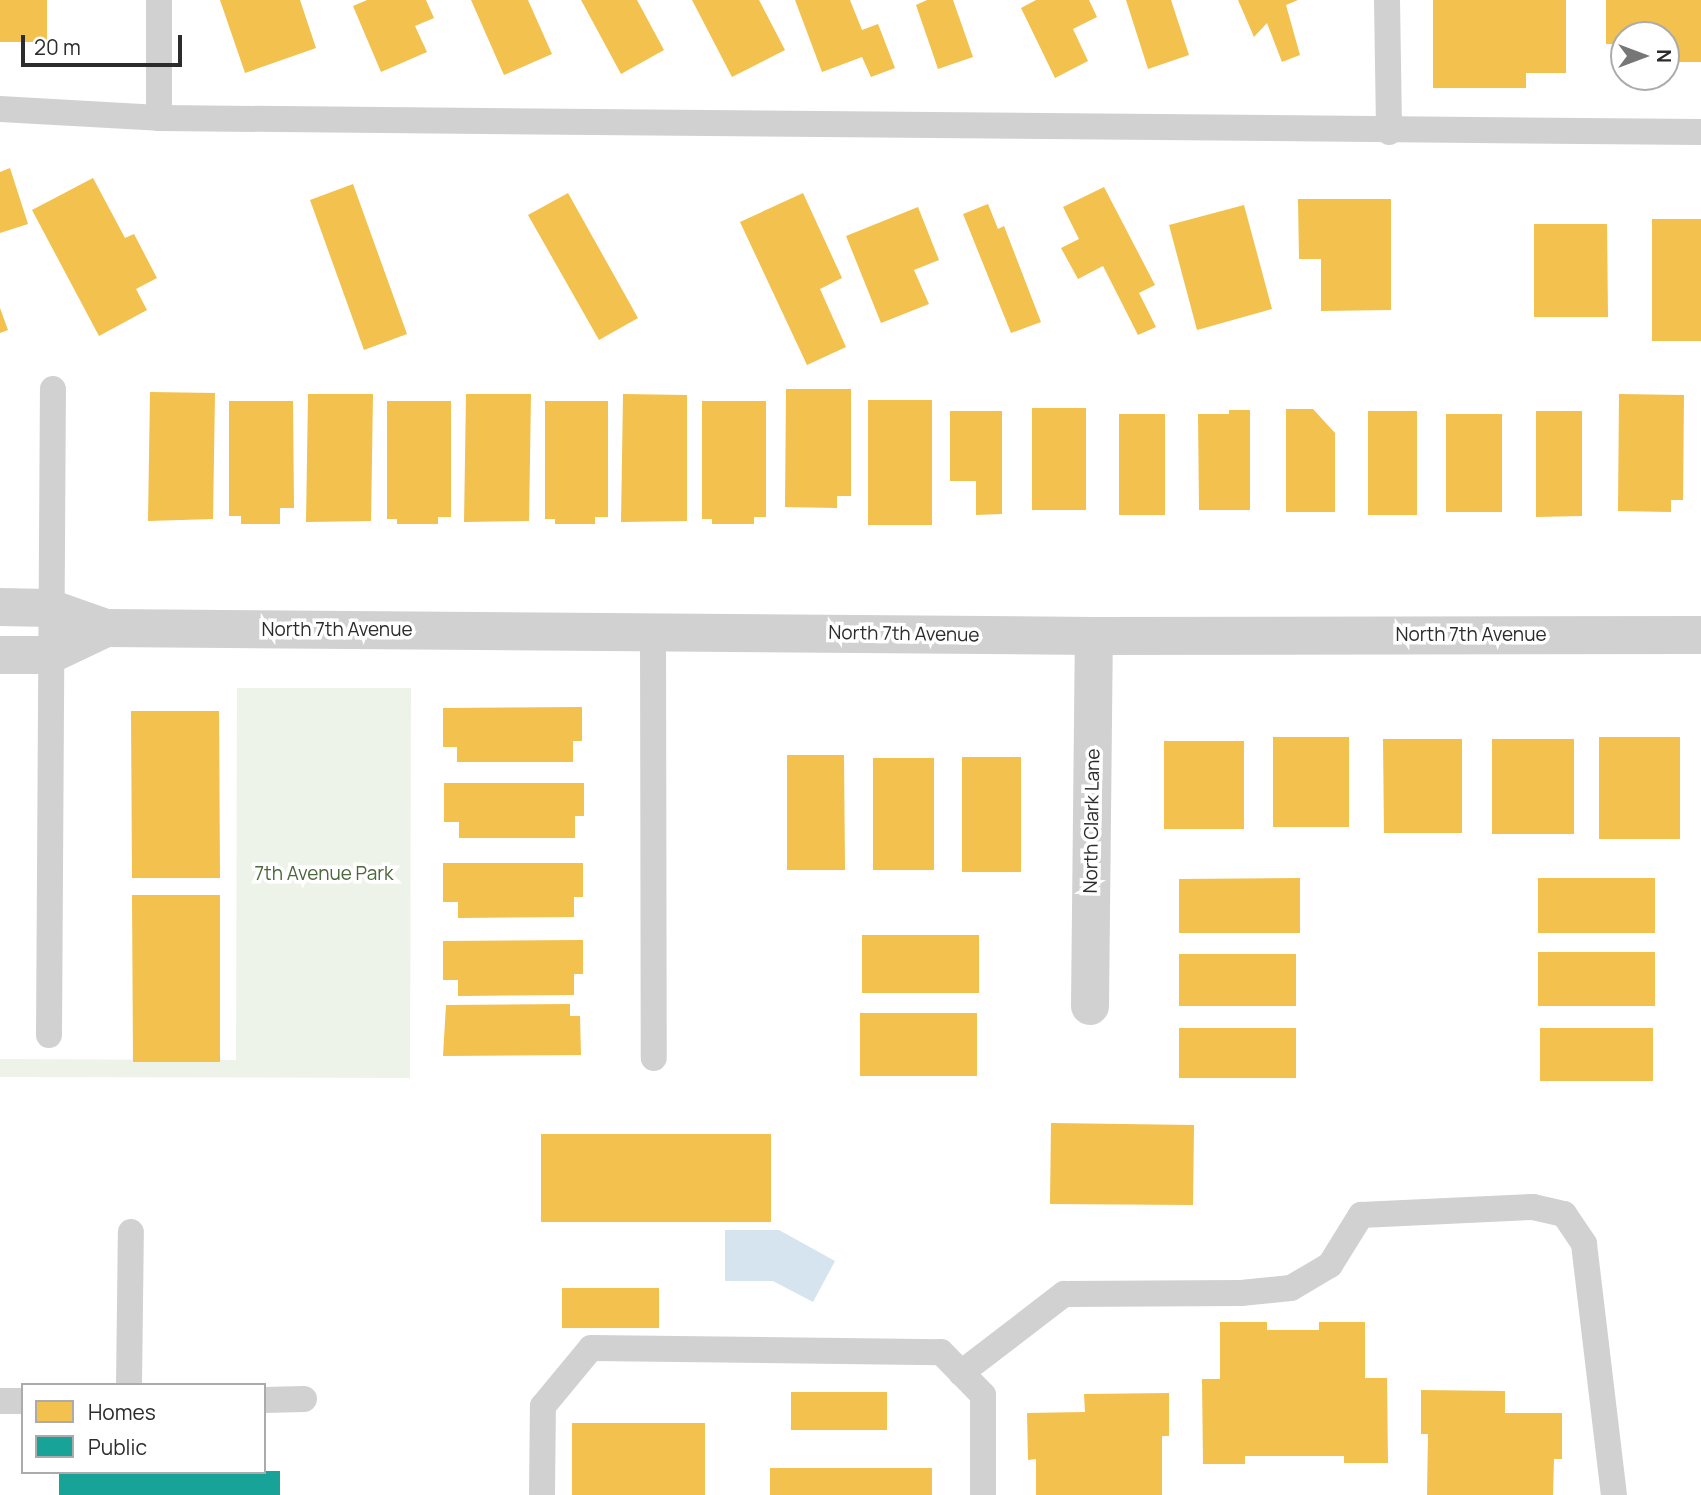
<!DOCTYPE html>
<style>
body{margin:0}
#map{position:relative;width:1701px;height:1495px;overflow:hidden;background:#fff;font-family:Manrope,sans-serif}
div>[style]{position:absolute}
.green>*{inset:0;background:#eef3ea}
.water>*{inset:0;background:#d6e4f0}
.homes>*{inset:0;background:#f2c14e}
.public>*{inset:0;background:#17a398}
.service>*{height:26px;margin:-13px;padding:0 13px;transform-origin:13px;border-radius:13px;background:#d1d1d1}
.minor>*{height:38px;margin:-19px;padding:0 19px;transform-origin:19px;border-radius:19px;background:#d1d1d1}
span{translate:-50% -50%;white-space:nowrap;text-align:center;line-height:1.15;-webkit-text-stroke:7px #fff;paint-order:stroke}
.street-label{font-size:19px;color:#2c2c2c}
.park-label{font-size:19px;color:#4c673a}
.legend{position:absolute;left:21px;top:1383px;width:245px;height:91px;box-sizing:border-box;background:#fff;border:2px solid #ababab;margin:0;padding:9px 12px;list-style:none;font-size:21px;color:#2c2c2c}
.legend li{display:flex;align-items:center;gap:14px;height:35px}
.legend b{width:35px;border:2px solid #ababab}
.north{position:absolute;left:1610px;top:21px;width:70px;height:70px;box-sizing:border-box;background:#fff;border:2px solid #ababab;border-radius:50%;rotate:90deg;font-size:19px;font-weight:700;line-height:28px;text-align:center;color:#2c2c2c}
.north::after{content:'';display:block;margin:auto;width:24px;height:32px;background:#767676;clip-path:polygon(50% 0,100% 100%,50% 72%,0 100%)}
.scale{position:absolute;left:21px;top:35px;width:161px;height:32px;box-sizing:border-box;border:4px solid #2c2c2c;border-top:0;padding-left:9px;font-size:21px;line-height:24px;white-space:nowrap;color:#2c2c2c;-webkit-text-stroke:5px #fff;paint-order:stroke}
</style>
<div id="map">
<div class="green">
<i style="clip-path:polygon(237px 688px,411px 688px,410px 1078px,0 1077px,0 1059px,236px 1060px)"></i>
</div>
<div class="water">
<i style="clip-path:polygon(725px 1230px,779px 1230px,835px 1261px,813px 1302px,773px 1281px,725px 1281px)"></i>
</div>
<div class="homes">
<i style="clip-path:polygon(0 0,47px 0,47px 42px,0 42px)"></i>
<i style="clip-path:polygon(220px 0,300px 0,316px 48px,245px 73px)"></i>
<i style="clip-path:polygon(367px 0,426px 0,434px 18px,415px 26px,427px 52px,381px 72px,353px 6px)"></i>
<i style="clip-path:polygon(471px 0,528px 0,552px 54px,504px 75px)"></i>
<i style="clip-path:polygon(581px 0,637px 0,664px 50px,621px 74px)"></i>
<i style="clip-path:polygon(692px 0,759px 0,785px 50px,732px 77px)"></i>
<i style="clip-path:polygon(795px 0,850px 0,862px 30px,878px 24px,895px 68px,871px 77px,862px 57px,822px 72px)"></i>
<i style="clip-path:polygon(927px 0,953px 0,973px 57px,938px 69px,916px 5px)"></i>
<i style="clip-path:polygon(1036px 0,1089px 0,1097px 17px,1073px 29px,1088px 61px,1055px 78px,1021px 8px)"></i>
<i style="clip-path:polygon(1126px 0,1171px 0,1189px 55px,1148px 69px)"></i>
<i style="clip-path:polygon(1238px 0,1298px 0,1286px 5px,1300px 55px,1282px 62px,1267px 23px,1254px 37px)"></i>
<i style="clip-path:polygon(1433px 0,1566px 0,1566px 73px,1526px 73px,1526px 88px,1433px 88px)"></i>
<i style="clip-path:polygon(1606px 0,1701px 0,1701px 62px,1672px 62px,1672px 44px,1666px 44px,1666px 35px,1624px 35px,1624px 44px,1606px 44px)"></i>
<i style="clip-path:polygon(10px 168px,28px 224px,0 233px,0 172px)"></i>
<i style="clip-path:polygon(93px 178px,125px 238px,134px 234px,157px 278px,136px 289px,147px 310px,99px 336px,32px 210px)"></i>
<i style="clip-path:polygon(353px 184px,407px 334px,364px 350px,310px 200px)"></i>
<i style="clip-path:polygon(1104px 187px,1155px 285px,1139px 293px,1156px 327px,1138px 335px,1103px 266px,1078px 279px,1061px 248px,1079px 239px,1063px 207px)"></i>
<i style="clip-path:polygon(568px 193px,638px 318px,599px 340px,528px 215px)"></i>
<i style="clip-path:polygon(803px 193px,842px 278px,820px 289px,846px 347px,807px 365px,740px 222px)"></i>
<i style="clip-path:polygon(1298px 199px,1391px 199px,1391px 310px,1321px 311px,1321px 259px,1299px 259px)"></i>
<i style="clip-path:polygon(988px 204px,998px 229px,1004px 226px,1041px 322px,1011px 333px,963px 214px)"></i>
<i style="clip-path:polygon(1244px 205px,1272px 309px,1197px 330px,1169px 225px)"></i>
<i style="clip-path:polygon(918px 207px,939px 260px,914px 270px,929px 304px,881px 323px,846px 236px)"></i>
<i style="clip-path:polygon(1652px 219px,1701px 219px,1701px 341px,1652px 341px)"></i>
<i style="clip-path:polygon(1534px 224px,1607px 224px,1608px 317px,1534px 317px)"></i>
<i style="clip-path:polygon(0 308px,8px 330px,0 333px)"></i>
<i style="clip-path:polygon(786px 389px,851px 389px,851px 496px,837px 496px,837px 508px,785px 507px)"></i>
<i style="clip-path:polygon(150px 392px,215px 393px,213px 519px,148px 521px)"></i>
<i style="clip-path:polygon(308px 394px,373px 394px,371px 521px,306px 522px)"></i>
<i style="clip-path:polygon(466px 394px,531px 394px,529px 521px,464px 522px)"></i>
<i style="clip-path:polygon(623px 394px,687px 395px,687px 521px,621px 522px)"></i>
<i style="clip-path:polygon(1619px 394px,1684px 395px,1683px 500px,1671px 500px,1671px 512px,1618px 511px)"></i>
<i style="clip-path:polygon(868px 400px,932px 400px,932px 525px,868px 525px)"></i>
<i style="clip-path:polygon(229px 401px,293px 401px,294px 508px,280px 508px,280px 524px,241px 524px,241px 516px,229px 516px)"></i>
<i style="clip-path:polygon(387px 401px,451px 401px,451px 517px,438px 517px,438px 524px,397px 524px,397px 519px,387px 519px)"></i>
<i style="clip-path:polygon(545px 401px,608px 401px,608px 517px,595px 517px,595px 524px,555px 524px,555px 519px,545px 519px)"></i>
<i style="clip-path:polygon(702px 401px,766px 401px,766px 517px,754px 517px,754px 524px,712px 524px,712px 519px,702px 519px)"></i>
<i style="clip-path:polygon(1032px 408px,1086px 408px,1086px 510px,1032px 510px)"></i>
<i style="clip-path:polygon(1286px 409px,1313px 409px,1335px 433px,1335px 512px,1286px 512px)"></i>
<i style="clip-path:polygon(1229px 410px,1250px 410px,1250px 510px,1199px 510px,1198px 414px,1229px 414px)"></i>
<i style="clip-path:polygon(950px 411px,1002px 411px,1002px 514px,976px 515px,976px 481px,950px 481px)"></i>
<i style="clip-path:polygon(1368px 411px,1417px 411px,1417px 515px,1368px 515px)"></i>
<i style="clip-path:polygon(1536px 411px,1582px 411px,1582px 516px,1536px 517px)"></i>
<i style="clip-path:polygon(1119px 414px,1165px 414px,1165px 515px,1119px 515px)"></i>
<i style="clip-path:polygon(1446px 414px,1502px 414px,1502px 512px,1446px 512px)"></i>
<i style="clip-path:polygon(582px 707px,582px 741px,573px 741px,573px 762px,457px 762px,457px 747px,443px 747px,443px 708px)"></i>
<i style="clip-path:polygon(131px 711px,219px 711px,220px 878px,132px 878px)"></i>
<i style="clip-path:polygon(1273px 737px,1349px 737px,1349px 827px,1273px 827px)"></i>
<i style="clip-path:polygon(1599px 737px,1680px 737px,1680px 839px,1599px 839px)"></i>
<i style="clip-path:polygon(1383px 739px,1462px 739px,1462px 833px,1384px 833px)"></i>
<i style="clip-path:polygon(1492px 739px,1574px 739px,1574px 834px,1492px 834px)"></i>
<i style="clip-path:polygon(1164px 741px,1244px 741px,1244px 829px,1164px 829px)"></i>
<i style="clip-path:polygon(787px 755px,844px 755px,845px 870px,787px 870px)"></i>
<i style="clip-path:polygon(962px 757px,1021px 757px,1021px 872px,962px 872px)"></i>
<i style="clip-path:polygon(873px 758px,934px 758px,934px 870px,873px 870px)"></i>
<i style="clip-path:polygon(444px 783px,584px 783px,584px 816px,575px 816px,575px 838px,459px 838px,459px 822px,444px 822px)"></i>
<i style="clip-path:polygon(443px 863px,583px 863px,583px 897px,574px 897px,574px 917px,458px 918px,458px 902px,443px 902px)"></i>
<i style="clip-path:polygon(1300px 878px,1300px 933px,1179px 933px,1179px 879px)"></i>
<i style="clip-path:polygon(1538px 878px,1655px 878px,1655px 933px,1538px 933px)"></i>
<i style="clip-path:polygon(132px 895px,220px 895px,220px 1062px,133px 1062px)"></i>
<i style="clip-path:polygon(862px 935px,979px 935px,979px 993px,862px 993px)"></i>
<i style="clip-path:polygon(583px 940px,583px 974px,574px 974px,574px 995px,458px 996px,458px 980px,443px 980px,443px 941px)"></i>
<i style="clip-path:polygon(1538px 952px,1655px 952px,1655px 1006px,1538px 1006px)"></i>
<i style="clip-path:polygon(1179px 954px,1296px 954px,1296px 1006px,1179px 1006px)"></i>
<i style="clip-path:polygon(570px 1004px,570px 1016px,580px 1016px,581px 1055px,443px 1056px,446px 1005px)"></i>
<i style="clip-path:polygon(860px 1013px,977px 1013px,977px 1076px,860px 1076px)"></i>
<i style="clip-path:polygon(1179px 1028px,1296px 1028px,1296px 1078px,1179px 1078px)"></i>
<i style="clip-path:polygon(1540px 1028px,1653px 1028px,1653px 1081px,1540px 1081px)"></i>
<i style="clip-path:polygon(1051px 1123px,1194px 1125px,1193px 1205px,1050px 1204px)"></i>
<i style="clip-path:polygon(541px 1134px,771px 1134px,771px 1222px,541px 1222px)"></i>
<i style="clip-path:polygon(562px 1288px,659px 1288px,659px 1328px,562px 1328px)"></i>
<i style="clip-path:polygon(1220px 1322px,1267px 1322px,1267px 1330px,1319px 1330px,1319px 1322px,1365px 1322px,1365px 1378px,1387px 1378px,1388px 1463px,1344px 1463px,1344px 1456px,1245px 1456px,1245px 1464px,1203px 1464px,1202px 1379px,1220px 1379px)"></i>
<i style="clip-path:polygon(1421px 1390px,1505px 1391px,1505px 1413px,1562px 1413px,1562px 1459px,1554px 1459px,1553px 1495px,1427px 1495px,1428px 1434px,1421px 1434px)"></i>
<i style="clip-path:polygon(791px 1392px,887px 1392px,887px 1430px,791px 1430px)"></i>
<i style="clip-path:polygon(1169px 1393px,1169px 1436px,1162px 1436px,1162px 1495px,1036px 1495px,1036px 1459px,1028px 1460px,1027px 1413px,1085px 1412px,1084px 1394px)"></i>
<i style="clip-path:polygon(572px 1423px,705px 1423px,705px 1495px,572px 1495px)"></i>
<i style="clip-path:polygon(770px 1468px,932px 1468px,932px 1495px,770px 1495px)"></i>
</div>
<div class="public">
<i style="clip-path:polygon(280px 1471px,280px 1495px,59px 1495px,59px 1472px)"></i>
</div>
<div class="service">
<i style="left:1387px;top:0;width:132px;rotate:89.1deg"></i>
<i style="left:0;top:109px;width:159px;rotate:3.2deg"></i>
<i style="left:159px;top:118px;width:1542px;rotate:0.52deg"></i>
<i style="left:159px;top:118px;width:118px;rotate:-90deg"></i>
<i style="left:653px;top:632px;width:426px;rotate:89.9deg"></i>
<i style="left:49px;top:1035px;width:646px;rotate:-89.65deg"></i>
<i style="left:961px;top:1373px;width:130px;rotate:-37.5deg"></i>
<i style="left:1064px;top:1294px;width:177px;rotate:-0.3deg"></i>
<i style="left:1241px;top:1293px;width:50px;rotate:-5.7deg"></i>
<i style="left:1291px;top:1288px;width:45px;rotate:-30.5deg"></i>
<i style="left:1330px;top:1265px;width:59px;rotate:-58.2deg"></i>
<i style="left:1361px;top:1215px;width:172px;rotate:-2.7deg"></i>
<i style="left:1533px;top:1207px;width:32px;rotate:13deg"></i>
<i style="left:1564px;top:1214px;width:36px;rotate:56deg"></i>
<i style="left:1584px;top:1244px;width:253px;rotate:83.2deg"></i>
<i style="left:129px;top:1385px;width:153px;rotate:-89.3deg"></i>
<i style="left:264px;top:1400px;width:40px;rotate:-1.4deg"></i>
<i style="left:0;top:1401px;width:23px"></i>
<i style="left:542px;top:1495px;width:89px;rotate:-89.4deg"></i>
<i style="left:543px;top:1406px;width:75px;rotate:-50.4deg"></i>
<i style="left:591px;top:1348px;width:350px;rotate:0.7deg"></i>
<i style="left:941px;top:1352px;width:60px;rotate:45.7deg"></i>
<i style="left:983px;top:1395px;width:100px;rotate:90deg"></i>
</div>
<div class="minor">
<i style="left:0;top:607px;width:49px;rotate:1.2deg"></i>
<i style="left:49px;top:608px;width:60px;rotate:19.3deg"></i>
<i style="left:106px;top:628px;width:988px;rotate:0.46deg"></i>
<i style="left:1094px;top:636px;width:607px;rotate:-0.09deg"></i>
<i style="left:0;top:655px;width:49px"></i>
<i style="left:49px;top:655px;width:63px;rotate:-25.3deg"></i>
<i style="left:1090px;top:1006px;width:370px;rotate:-89.4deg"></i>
</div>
<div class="street-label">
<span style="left:337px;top:630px">North 7th Avenue</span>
<span style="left:904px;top:634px;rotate:1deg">North 7th Avenue</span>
<span style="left:1471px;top:635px">North 7th Avenue</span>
<span style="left:1092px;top:821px;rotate:-89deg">North Clark Lane</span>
</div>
<div class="park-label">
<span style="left:324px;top:874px">7th Avenue Park</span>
</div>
<ul class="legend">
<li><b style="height:19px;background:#f2c14e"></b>Homes</li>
<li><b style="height:19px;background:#17a398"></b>Public</li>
</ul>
<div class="north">N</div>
<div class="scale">20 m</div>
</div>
